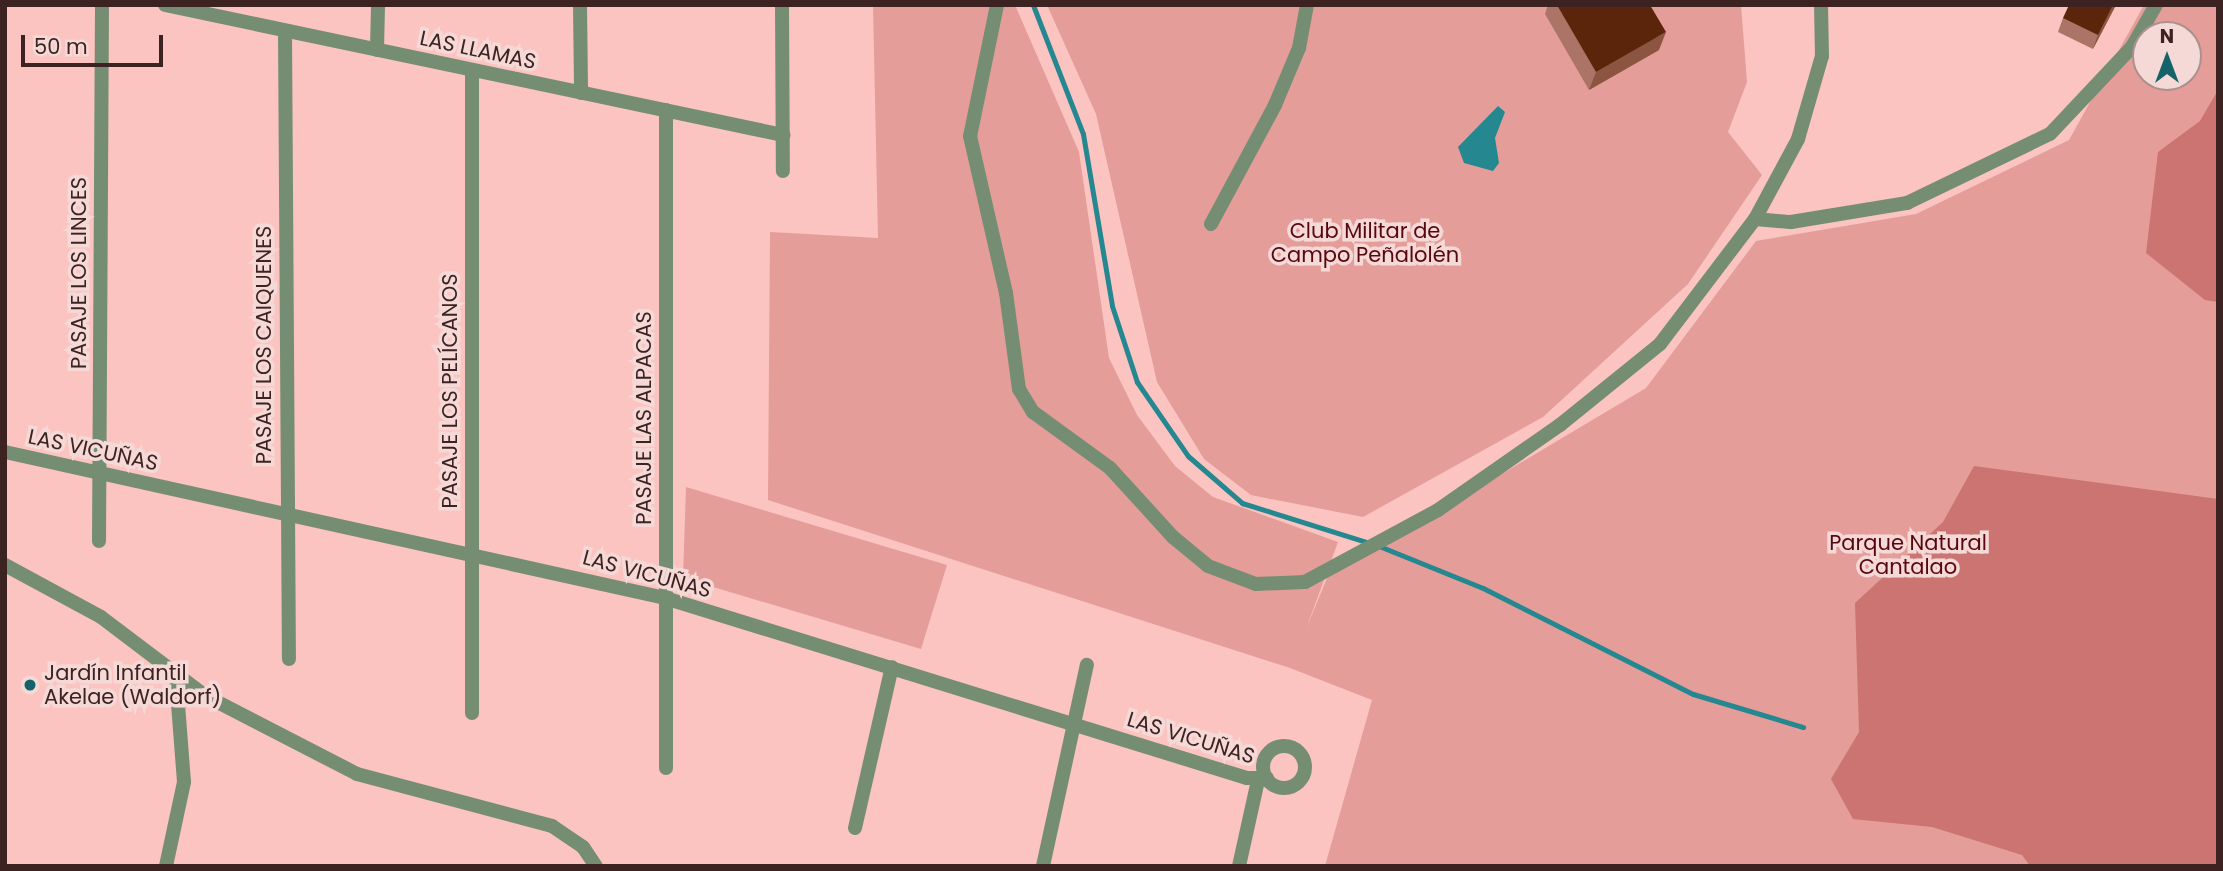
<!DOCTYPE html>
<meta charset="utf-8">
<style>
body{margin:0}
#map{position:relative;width:2223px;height:871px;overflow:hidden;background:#fbc4c0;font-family:Poppins,sans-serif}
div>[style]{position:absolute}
.green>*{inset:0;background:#e49d99}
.forest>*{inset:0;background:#cb7471}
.water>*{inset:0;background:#25878f}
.stream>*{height:5px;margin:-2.5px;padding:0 2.5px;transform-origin:2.5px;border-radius:2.5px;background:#25878f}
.minor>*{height:14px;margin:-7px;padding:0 7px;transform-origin:7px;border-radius:7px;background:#758e73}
.minor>.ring{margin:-7px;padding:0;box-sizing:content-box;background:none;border:14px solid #758e73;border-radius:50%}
.wall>*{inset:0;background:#ab7466}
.shaded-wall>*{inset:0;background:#8b5541}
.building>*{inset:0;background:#5b250b}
.dots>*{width:19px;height:19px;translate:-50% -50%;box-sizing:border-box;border:4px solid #f5d9d7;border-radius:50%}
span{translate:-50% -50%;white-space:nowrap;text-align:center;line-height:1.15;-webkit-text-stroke:7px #f5d9d7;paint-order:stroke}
.street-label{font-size:21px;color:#3c2221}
.park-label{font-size:21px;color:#580710}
.poi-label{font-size:21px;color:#3c2221}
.left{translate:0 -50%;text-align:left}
.frame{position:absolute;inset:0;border:7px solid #3c2221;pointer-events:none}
.north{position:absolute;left:2132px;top:21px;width:70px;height:70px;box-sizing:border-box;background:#f5d9d7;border:2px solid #ab908e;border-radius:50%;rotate:0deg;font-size:19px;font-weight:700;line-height:28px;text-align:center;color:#3c2221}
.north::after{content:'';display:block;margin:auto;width:24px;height:32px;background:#136369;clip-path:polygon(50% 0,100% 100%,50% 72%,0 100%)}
.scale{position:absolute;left:21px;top:35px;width:142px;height:32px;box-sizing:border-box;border:4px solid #3c2221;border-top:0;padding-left:9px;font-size:21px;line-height:24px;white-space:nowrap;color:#3c2221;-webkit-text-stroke:5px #f5d9d7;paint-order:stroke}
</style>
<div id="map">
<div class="green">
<i style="clip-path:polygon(evenodd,873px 5px,1015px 5px,1079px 152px,1109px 358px,1137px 415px,1175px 466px,1213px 497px,1338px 542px,1306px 629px,1327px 578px,1646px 388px,1756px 241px,1916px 214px,2069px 140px,2144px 5px,2218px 5px,2218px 866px,1325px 866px,1372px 700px,1290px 668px,768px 500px,770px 232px,878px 238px,873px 5px,2146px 35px,2188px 35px,2188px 77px,2146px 77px,2146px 35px)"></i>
<i style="clip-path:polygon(1047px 5px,1741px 5px,1747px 82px,1728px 132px,1762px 175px,1688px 284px,1543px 417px,1363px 517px,1251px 495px,1204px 459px,1157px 382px,1096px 114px)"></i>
<i style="clip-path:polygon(686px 487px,947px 565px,921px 649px,683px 578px)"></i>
</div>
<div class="forest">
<i style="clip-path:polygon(2218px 90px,2218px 302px,2205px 300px,2146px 253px,2158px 152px,2200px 121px)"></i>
<i style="clip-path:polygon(1974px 466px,2218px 499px,2218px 866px,2030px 866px,2022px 855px,1932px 827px,1853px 819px,1831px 779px,1859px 732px,1855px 603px,1943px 522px)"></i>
</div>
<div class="water">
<i style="clip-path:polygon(1498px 106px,1505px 112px,1495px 138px,1499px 163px,1493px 171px,1464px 163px,1458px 147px)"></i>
</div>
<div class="stream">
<i style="left:1033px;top:5px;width:138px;rotate:68.8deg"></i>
<i style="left:1083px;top:134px;width:174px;rotate:80.4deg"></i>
<i style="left:1112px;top:306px;width:80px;rotate:71.8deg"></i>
<i style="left:1137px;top:382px;width:90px;rotate:55.4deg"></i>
<i style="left:1188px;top:456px;width:72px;rotate:41deg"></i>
<i style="left:1242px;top:503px;width:134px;rotate:17.4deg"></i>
<i style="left:1379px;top:546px;width:112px;rotate:22deg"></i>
<i style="left:1483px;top:588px;width:235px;rotate:26.8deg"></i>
<i style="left:1693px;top:694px;width:115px;rotate:16.7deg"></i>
</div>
<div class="minor">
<i style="left:165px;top:5px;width:632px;rotate:11.88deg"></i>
<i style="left:580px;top:5px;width:88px;rotate:89.3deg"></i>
<i style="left:782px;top:5px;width:166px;rotate:89.7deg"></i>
<i style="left:997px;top:5px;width:134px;rotate:101.6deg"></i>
<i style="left:970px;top:136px;width:161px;rotate:77.1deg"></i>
<i style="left:1006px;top:293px;width:97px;rotate:82.3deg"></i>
<i style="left:1019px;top:389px;width:27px;rotate:59deg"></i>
<i style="left:1033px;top:412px;width:95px;rotate:36deg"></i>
<i style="left:1110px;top:468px;width:93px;rotate:47.6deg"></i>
<i style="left:1173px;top:537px;width:45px;rotate:39.6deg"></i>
<i style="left:1208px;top:566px;width:51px;rotate:20.6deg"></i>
<i style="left:1256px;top:584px;width:49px;rotate:-2.3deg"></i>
<i style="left:1305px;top:582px;width:151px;rotate:-28.4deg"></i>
<i style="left:1438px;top:510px;width:149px;rotate:-34.9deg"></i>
<i style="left:1560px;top:425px;width:129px;rotate:-39deg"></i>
<i style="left:1660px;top:344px;width:157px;rotate:-52.8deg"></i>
<i style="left:1755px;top:219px;width:91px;rotate:-61.7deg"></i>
<i style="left:1798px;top:139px;width:86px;rotate:-73.9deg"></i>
<i style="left:1822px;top:56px;width:51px;rotate:-91.1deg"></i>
<i style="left:285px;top:31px;width:628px;rotate:89.64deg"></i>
<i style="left:377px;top:50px;width:45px;rotate:-88.7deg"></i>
<i style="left:472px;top:70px;width:643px;rotate:90deg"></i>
<i style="left:666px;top:110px;width:658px;rotate:90deg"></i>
<i style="left:1755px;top:219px;width:36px;rotate:5deg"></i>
<i style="left:1791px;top:222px;width:118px;rotate:-9.3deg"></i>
<i style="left:1907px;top:203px;width:159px;rotate:-25.8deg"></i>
<i style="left:2050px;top:134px;width:120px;rotate:-46.7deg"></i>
<i style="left:2132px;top:47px;width:48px;rotate:-60.3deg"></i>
<i style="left:1211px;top:224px;width:135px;rotate:-61.7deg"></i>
<i style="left:1275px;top:105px;width:62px;rotate:-67.2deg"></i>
<i style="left:1299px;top:48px;width:44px;rotate:-79.5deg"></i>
<i style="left:5px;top:452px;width:676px;rotate:12.47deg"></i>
<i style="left:665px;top:598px;width:609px;rotate:17.19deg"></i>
<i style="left:1247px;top:778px;width:20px"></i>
<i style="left:99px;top:541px;width:536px;rotate:-89.68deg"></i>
<i style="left:5px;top:565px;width:109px;rotate:28.4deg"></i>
<i style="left:101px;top:617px;width:129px;rotate:37.1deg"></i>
<i style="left:204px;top:695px;width:172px;rotate:27.3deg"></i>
<i style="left:357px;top:774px;width:202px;rotate:14.9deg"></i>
<i style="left:552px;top:826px;width:37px;rotate:34deg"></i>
<i style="left:583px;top:847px;width:23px;rotate:56deg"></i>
<i class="ring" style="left:1263px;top:746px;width:28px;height:28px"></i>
<i style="left:855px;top:828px;width:165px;rotate:-77.1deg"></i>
<i style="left:166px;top:866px;width:86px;rotate:-77.9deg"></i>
<i style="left:184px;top:782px;width:105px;rotate:-94.4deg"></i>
<i style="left:1043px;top:866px;width:206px;rotate:-77.7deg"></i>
<i style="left:1239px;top:866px;width:88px;rotate:-77.5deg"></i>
</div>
<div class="wall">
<i style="clip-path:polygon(1548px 5px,1650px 5px,1659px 50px,1589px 90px,1545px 14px)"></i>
<i style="clip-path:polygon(2116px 5px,2093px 49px,2058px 32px,2063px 18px)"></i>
</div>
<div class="shaded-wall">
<i style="clip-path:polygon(2113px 5px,2116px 5px,2093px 49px,2098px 35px)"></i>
<i style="clip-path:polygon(1666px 32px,1659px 50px,1589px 90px,1596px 72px)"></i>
</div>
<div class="building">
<i style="clip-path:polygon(1557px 5px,1650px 5px,1666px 32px,1596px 72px)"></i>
<i style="clip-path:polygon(2069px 5px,2113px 5px,2098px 35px,2063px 18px)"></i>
</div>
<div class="dots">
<i style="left:30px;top:685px;background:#136369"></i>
</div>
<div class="street-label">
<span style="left:478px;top:50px;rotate:12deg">LAS LLAMAS</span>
<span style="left:79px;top:273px;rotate:-90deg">PASAJE LOS LINCES</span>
<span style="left:264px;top:345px;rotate:-90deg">PASAJE LOS CAIQUENES</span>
<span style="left:450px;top:391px;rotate:-90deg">PASAJE LOS PELÍCANOS</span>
<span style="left:644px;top:418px;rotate:-90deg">PASAJE LAS ALPACAS</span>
<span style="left:93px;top:450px;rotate:12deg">LAS VICUÑAS</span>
<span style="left:647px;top:574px;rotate:15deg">LAS VICUÑAS</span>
<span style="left:1191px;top:738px;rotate:17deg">LAS VICUÑAS</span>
</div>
<div class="park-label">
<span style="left:1365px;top:243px">Club Militar de<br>Campo Peñalolén</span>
<span style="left:1908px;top:555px">Parque Natural<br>Cantalao</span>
</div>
<div class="poi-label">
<span class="left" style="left:44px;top:685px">Jardín Infantil<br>Akelae (Waldorf)</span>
</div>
<div class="frame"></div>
<div class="north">N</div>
<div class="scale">50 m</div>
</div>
